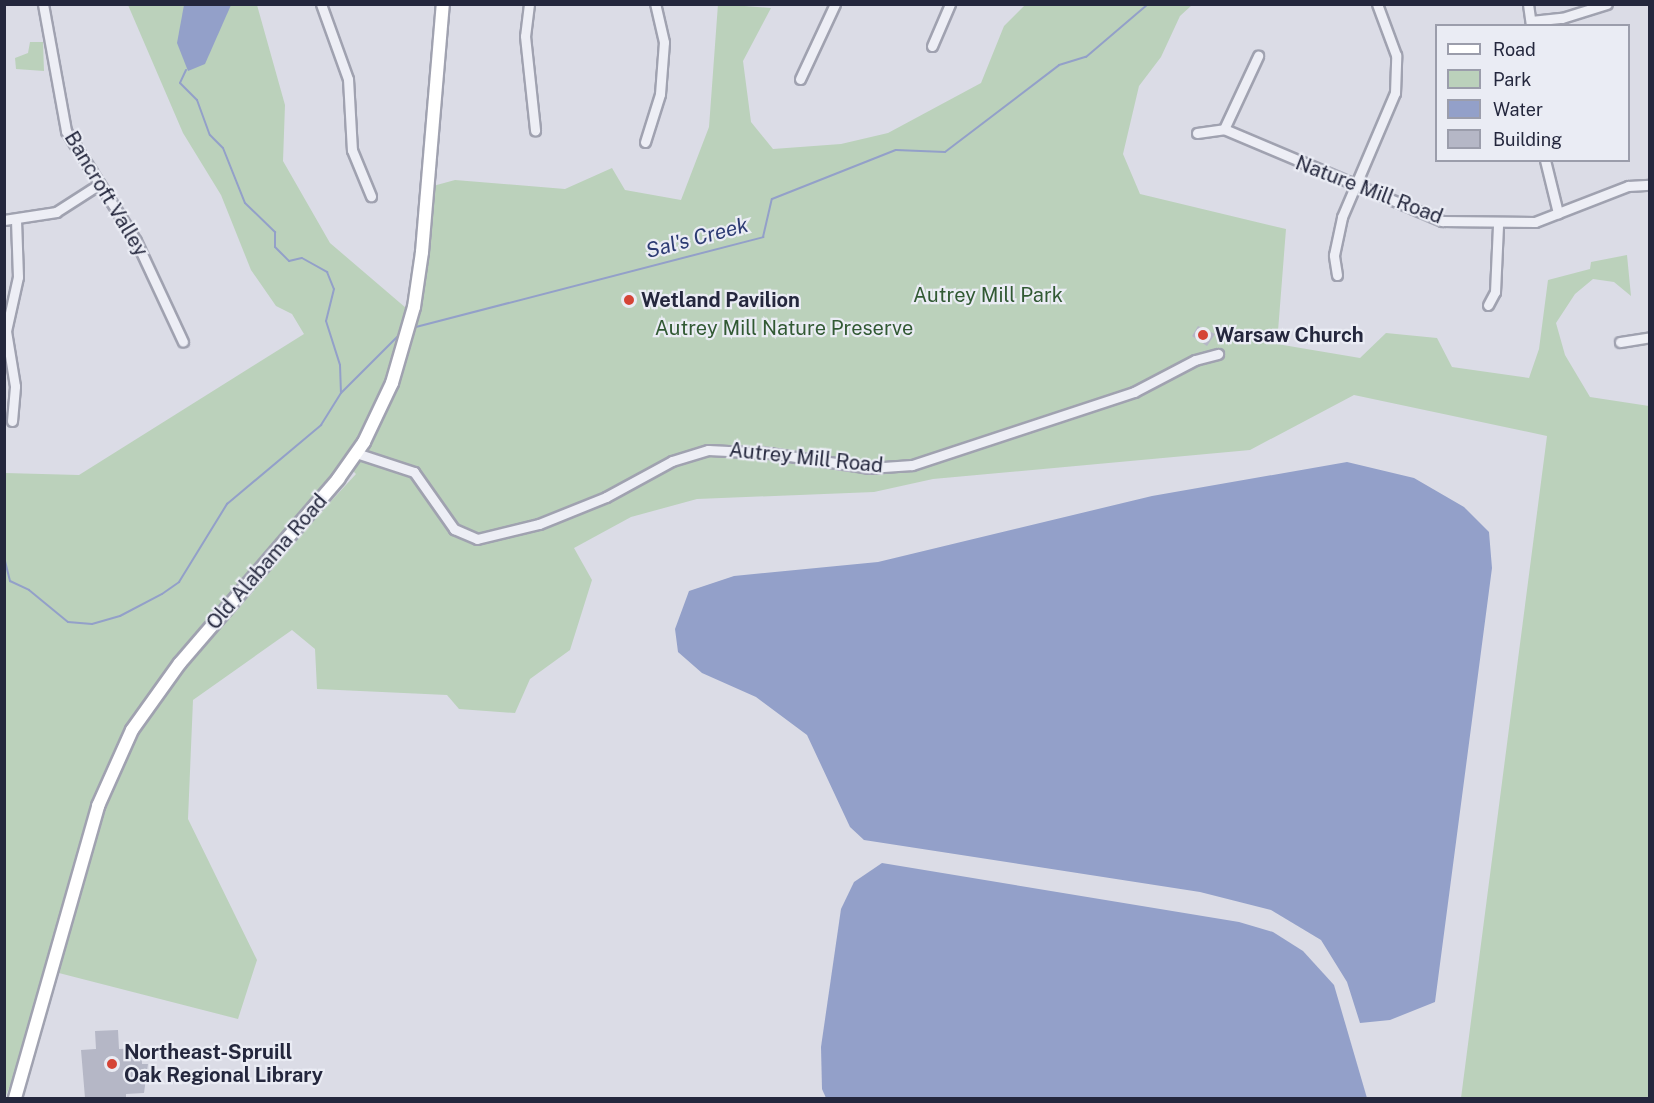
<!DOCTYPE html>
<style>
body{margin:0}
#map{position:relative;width:1654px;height:1103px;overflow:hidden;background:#dbdce6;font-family:"Public Sans",sans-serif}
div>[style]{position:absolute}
.green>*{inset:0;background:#bbd1bb}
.water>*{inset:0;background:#93a0c9}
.stream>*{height:2px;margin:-1px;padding:0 1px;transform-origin:1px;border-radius:1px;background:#93a0c9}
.building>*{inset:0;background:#b5b7c6}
.roads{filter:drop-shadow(2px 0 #a0a2b0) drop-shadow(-2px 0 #a0a2b0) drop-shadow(0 2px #a0a2b0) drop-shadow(0 -2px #a0a2b0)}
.minor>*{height:9px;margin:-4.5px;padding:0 4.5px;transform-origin:4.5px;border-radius:4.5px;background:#edeef5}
.major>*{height:12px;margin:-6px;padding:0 6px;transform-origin:6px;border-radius:6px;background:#fff}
.dots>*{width:16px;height:16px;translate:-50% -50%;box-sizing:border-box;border:3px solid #eaecf4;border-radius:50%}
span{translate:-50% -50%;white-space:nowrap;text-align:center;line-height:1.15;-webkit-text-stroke:4.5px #eaecf4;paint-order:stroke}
.street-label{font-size:20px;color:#24273d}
.park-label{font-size:20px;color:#315933}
.poi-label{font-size:20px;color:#24273d;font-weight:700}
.left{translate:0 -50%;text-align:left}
.water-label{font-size:21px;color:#2c3b73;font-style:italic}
.frame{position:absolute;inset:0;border:6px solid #24273d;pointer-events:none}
.legend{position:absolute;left:1435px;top:24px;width:195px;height:138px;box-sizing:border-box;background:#eaecf4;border:2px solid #9b9dab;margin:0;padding:8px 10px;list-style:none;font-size:18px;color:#24273d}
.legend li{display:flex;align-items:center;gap:12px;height:30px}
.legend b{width:30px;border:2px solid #9b9dab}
</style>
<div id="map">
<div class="green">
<i style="clip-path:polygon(evenodd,718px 4px,771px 8px,743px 61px,751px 122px,773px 149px,841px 144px,888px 133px,981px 83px,1004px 26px,1025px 5px,1192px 5px,1180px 16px,1161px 57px,1139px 86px,1123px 154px,1140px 194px,1286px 229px,1277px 344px,1360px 358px,1386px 333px,1437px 338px,1452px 367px,1529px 378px,1539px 349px,1548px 280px,1590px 269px,1591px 262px,1627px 255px,1631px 296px,1614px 282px,1593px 279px,1575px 294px,1556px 323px,1565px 355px,1590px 397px,1649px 406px,1649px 1098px,1461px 1098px,1547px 436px,1354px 395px,1250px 450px,933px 479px,874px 492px,697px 499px,631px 517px,574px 548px,592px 580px,570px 650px,530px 679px,515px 713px,459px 709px,447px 695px,317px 689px,315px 649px,292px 630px,193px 700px,188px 819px,257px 960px,238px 1019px,55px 972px,5px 1098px,5px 473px,79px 475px,304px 334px,292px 314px,276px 306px,251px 270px,221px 195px,183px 133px,128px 5px,257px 5px,285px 105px,283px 161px,330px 243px,413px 314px,433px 186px,455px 180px,565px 189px,612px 168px,625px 190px,681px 200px,709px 127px,718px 4px,349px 467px,356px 474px,287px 549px,287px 548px,349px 467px)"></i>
<i style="clip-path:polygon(30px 42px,43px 42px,44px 71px,16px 69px,15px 58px,28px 53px)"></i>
</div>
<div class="water">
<i style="clip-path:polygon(184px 5px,231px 5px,205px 64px,188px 71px,177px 43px)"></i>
<i style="clip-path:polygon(1347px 462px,1414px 478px,1464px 507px,1489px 532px,1492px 568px,1435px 1002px,1390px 1020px,1360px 1023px,1347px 982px,1321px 940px,1271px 910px,1200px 892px,864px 840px,850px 827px,807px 735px,756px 697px,702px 673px,678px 652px,675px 629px,689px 591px,734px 576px,878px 562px,1152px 496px)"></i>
<i style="clip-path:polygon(882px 863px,1239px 922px,1273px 932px,1303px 951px,1334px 985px,1367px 1098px,826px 1098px,822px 1089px,821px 1047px,841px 909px,854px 882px)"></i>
</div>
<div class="stream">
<i style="left:186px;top:70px;width:14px;rotate:115deg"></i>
<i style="left:180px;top:83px;width:24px;rotate:45deg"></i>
<i style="left:197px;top:100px;width:37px;rotate:70deg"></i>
<i style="left:210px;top:135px;width:18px;rotate:45deg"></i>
<i style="left:223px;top:148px;width:59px;rotate:68.2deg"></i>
<i style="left:245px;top:203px;width:42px;rotate:44deg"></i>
<i style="left:275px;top:232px;width:15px;rotate:90deg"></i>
<i style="left:275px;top:247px;width:20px;rotate:45deg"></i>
<i style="left:289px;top:261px;width:13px;rotate:-13deg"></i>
<i style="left:302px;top:258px;width:29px;rotate:29deg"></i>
<i style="left:327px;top:272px;width:18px;rotate:68deg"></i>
<i style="left:334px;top:289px;width:33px;rotate:104deg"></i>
<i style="left:326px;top:321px;width:46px;rotate:72.3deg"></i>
<i style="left:340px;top:365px;width:28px;rotate:88deg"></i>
<i style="left:412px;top:328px;width:363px;rotate:-14.5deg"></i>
<i style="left:763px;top:237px;width:39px;rotate:-77deg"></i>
<i style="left:772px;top:199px;width:133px;rotate:-21.6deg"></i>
<i style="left:896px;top:150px;width:49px;rotate:2.3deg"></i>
<i style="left:945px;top:152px;width:143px;rotate:-37.3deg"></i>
<i style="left:1059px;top:65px;width:28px;rotate:-17deg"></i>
<i style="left:1086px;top:57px;width:82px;rotate:-40.5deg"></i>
<i style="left:4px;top:557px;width:25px;rotate:76deg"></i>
<i style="left:10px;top:581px;width:21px;rotate:25deg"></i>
<i style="left:29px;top:590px;width:50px;rotate:39.4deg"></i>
<i style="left:68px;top:622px;width:24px;rotate:5deg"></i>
<i style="left:92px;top:624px;width:29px;rotate:-16deg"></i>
<i style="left:120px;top:616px;width:47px;rotate:-27.6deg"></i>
<i style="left:162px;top:594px;width:21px;rotate:-35deg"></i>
<i style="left:179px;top:582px;width:92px;rotate:-58.4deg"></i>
<i style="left:227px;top:504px;width:123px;rotate:-40deg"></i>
<i style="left:321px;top:425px;width:38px;rotate:-58deg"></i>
<i style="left:341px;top:393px;width:86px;rotate:-45deg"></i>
</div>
<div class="building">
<i style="clip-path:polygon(1198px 326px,1215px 334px,1207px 346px,1192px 336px)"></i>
<i style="clip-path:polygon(118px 1030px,119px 1049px,141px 1048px,142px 1064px,148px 1064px,144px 1093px,126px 1094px,126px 1098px,85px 1098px,81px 1050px,96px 1049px,95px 1031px)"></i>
</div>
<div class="roads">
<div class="minor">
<i style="left:43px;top:4px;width:129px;rotate:79.7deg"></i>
<i style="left:66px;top:131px;width:130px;rotate:57.5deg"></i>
<i style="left:136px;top:241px;width:111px;rotate:65deg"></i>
<i style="left:321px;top:4px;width:80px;rotate:70.2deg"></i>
<i style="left:348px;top:79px;width:71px;rotate:86.8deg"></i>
<i style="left:352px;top:150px;width:50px;rotate:67.6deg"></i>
<i style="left:529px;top:4px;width:32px;rotate:97deg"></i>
<i style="left:525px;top:36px;width:95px;rotate:83.9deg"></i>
<i style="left:1528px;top:4px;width:22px;rotate:82deg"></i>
<i style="left:1531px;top:21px;width:31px;rotate:-6deg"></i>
<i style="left:1562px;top:18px;width:47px;rotate:-17.3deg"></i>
<i style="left:932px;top:46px;width:46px;rotate:-66.8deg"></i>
<i style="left:800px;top:79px;width:83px;rotate:-65deg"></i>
<i style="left:1224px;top:129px;width:81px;rotate:-65deg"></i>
<i style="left:1197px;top:133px;width:27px;rotate:-8deg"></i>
<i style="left:1224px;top:129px;width:237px;rotate:22.9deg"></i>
<i style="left:1442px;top:221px;width:93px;rotate:0.6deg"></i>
<i style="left:1535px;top:222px;width:100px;rotate:-21.2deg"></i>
<i style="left:1628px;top:186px;width:22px;rotate:-3deg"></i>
<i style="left:645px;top:142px;width:50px;rotate:-72.6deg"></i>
<i style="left:660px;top:94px;width:52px;rotate:-85.6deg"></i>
<i style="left:664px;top:42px;width:39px;rotate:-103deg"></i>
<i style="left:1545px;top:160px;width:55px;rotate:76.2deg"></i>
<i style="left:4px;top:220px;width:53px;rotate:-8.7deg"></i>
<i style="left:56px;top:212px;width:50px;rotate:-32.7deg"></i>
<i style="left:1337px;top:275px;width:20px;rotate:-99deg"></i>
<i style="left:1334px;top:255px;width:39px;rotate:-78deg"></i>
<i style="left:1342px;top:217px;width:135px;rotate:-66.9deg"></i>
<i style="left:1395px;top:93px;width:38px;rotate:-88deg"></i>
<i style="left:1396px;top:55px;width:54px;rotate:-110.4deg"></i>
<i style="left:1488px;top:305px;width:15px;rotate:-62deg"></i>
<i style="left:1495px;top:292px;width:67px;rotate:-87.4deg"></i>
<i style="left:1620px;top:342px;width:30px;rotate:-9deg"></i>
<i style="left:12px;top:421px;width:35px;rotate:-85deg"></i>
<i style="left:15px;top:386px;width:56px;rotate:-99.3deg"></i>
<i style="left:6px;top:331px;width:55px;rotate:-77.5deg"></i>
<i style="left:18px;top:277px;width:56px;rotate:-92deg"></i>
<i style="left:356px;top:453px;width:61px;rotate:18.1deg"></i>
<i style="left:414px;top:472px;width:70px;rotate:54.9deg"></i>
<i style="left:454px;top:529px;width:25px;rotate:23deg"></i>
<i style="left:477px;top:539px;width:64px;rotate:-13.6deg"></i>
<i style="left:539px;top:524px;width:72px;rotate:-21.9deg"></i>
<i style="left:606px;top:497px;width:75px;rotate:-28.6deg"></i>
<i style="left:672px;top:461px;width:38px;rotate:-17deg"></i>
<i style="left:708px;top:450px;width:61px;rotate:2.8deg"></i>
<i style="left:769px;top:453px;width:101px;rotate:8.5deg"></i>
<i style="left:869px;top:468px;width:43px;rotate:-4deg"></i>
<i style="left:912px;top:465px;width:234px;rotate:-18.2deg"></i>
<i style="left:1134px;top:392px;width:69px;rotate:-27.7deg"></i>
<i style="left:1195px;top:360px;width:24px;rotate:-15deg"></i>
</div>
<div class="major">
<i style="left:15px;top:1098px;width:304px;rotate:-74.1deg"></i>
<i style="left:98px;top:806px;width:83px;rotate:-65.9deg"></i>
<i style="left:132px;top:730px;width:82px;rotate:-54.4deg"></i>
<i style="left:180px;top:663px;width:243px;rotate:-49.3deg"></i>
<i style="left:338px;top:479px;width:45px;rotate:-54.9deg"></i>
<i style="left:364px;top:442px;width:65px;rotate:-64.6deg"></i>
<i style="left:392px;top:383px;width:79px;rotate:-73.9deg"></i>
<i style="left:414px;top:307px;width:56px;rotate:-81.7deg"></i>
<i style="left:422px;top:252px;width:249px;rotate:-85.2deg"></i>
</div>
</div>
<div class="dots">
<i style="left:629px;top:300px;background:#d54436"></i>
<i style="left:1203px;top:335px;background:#d54436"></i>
<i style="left:112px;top:1064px;background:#d54436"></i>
</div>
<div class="street-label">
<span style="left:1369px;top:190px;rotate:21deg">Nature Mill Road</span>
<span style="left:106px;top:194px;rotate:59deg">Bancroft Valley</span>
<span style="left:806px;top:458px;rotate:6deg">Autrey Mill Road</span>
<span style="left:267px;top:562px;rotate:-49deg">Old Alabama Road</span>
</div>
<div class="park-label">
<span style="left:988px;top:295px">Autrey Mill Park</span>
<span style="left:784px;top:328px">Autrey Mill Nature Preserve</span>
</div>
<div class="poi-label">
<span class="left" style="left:641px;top:300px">Wetland Pavilion</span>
<span class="left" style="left:1215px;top:335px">Warsaw Church</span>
<span class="left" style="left:124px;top:1064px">Northeast-Spruill<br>Oak Regional Library</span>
</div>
<div class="water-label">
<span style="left:697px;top:238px;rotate:-15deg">Sal's Creek</span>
</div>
<div class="frame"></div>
<ul class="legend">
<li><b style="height:8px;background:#fff"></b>Road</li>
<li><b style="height:16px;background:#bbd1bb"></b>Park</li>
<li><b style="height:16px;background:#93a0c9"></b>Water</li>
<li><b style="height:16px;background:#b5b7c6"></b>Building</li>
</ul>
</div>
